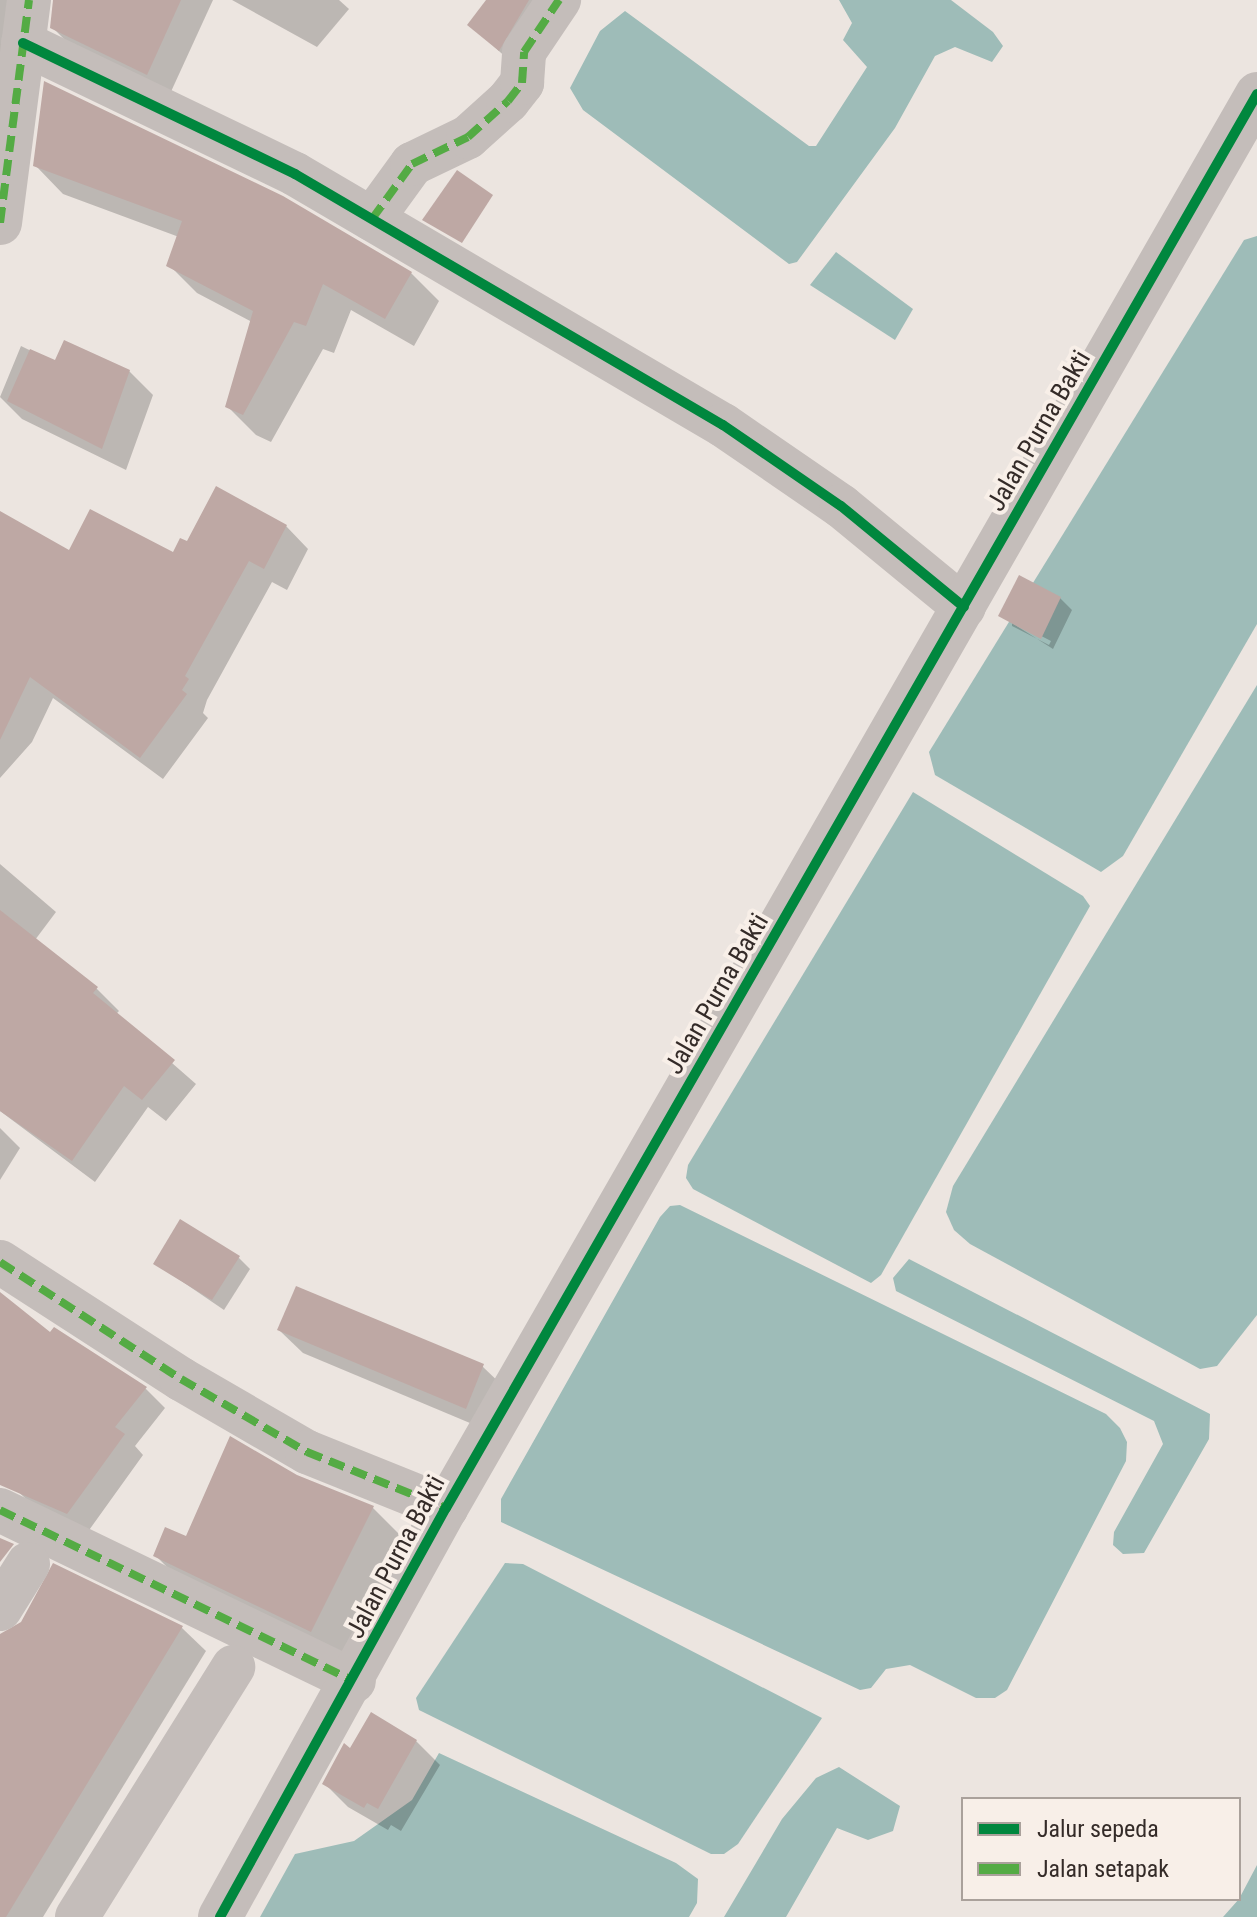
<!DOCTYPE html>
<style>
body{margin:0}
#map{position:relative;width:1257px;height:1917px;overflow:hidden;background:#ece5e0;font-family:"Roboto Condensed",sans-serif}
div>[style]{position:absolute}
.water>*{inset:0;background:#9ebcb8}
.shadow>*{inset:0;background:#0003}
.building>*{inset:0;background:#bea8a4}
.street>*{height:44px;margin:-22px;padding:0 22px;transform-origin:22px;border-radius:22px;background:#c4bdba}
.quiet>*{height:8px;margin-top:-4px;transform-origin:0;background:repeating-linear-gradient(90deg,#54ab44 0 16px,transparent 0 24px)}
.cycleway>*{height:10px;margin:-5px;padding:0 5px;transform-origin:5px;border-radius:5px;background:#00873e}
span{translate:-50% -50%;white-space:nowrap;text-align:center;line-height:1.15;-webkit-text-stroke:8px #f8efe8;paint-order:stroke}
.street-label{font-size:26px;color:#342b28}
.legend{position:absolute;left:961px;top:1797px;width:280px;height:104px;box-sizing:border-box;background:#f8efe8;border:2px solid #aaa19b;margin:0;padding:10px 14px;list-style:none;font-size:24px;color:#342b28}
.legend li{display:flex;align-items:center;gap:16px;height:40px}
.legend b{width:40px;border:2px solid #aaa19b}
</style>
<div id="map">
<div class="water">
<i style="clip-path:polygon(839px 0,951px 0,993px 32px,1003px 46px,992px 62px,955px 47px,935px 56px,895px 128px,797px 262px,789px 264px,583px 110px,570px 88px,600px 31px,625px 11px,809px 146px,816px 146px,867px 67px,843px 40px,852px 23px)"></i>
<i style="clip-path:polygon(1257px 236px,1257px 624px,1123px 856px,1101px 872px,935px 775px,929px 752px,1244px 240px)"></i>
<i style="clip-path:polygon(836px 252px,913px 309px,895px 340px,810px 285px)"></i>
<i style="clip-path:polygon(1257px 685px,1257px 1315px,1217px 1366px,1200px 1369px,970px 1244px,954px 1230px,946px 1212px,953px 1186px)"></i>
<i style="clip-path:polygon(913px 792px,1083px 896px,1090px 906px,881px 1275px,871px 1283px,693px 1189px,686px 1178px,688px 1165px)"></i>
<i style="clip-path:polygon(680px 1205px,1106px 1414px,1120px 1428px,1127px 1442px,1126px 1461px,1007px 1690px,995px 1698px,976px 1698px,910px 1665px,886px 1669px,871px 1688px,860px 1690px,501px 1522px,501px 1499px,660px 1217px,670px 1206px)"></i>
<i style="clip-path:polygon(909px 1259px,1210px 1414px,1209px 1439px,1144px 1553px,1123px 1554px,1113px 1545px,1114px 1532px,1163px 1444px,1154px 1421px,896px 1291px,893px 1278px)"></i>
<i style="clip-path:polygon(505px 1563px,523px 1564px,822px 1718px,738px 1844px,724px 1854px,711px 1854px,419px 1710px,416px 1698px)"></i>
<i style="clip-path:polygon(439px 1753px,676px 1863px,698px 1879px,697px 1903px,689px 1917px,260px 1917px,295px 1854px,354px 1841px,412px 1800px)"></i>
<i style="clip-path:polygon(839px 1767px,900px 1806px,893px 1831px,868px 1840px,837px 1828px,786px 1917px,724px 1917px,782px 1819px,816px 1778px)"></i>
<i style="clip-path:polygon(1257px 1865px,1257px 1917px,1223px 1917px,1239px 1899px)"></i>
</div>
<div class="shadow">
<i style="clip-path:polygon(0 0,46px 0,0 203px)"></i>
<i style="clip-path:polygon(54px 0,213px 0,169px 96px,75px 50px,53px 28px)"></i>
<i style="clip-path:polygon(232px 0,339px 0,349px 9px,317px 47px)"></i>
<i style="clip-path:polygon(489px 0,565px 0,519px 69px,470px 25px)"></i>
<i style="clip-path:polygon(35px 165px,411px 273px,439px 301px,414px 346px,351px 310px,334px 353px,323px 349px,271px 442px,256px 435px,228px 407px,252px 322px,197px 293px,169px 265px,179px 237px,63px 194px)"></i>
<i style="clip-path:polygon(21px 346px,56px 363px,129px 371px,153px 395px,126px 470px,22px 419px,0 397px)"></i>
<i style="clip-path:polygon(0 514px,70px 553px,174px 555px,188px 544px,286px 526px,308px 549px,287px 590px,272px 582px,207px 700px,203px 713px,208px 718px,163px 779px,53px 698px,32px 742px,0 778px)"></i>
<i style="clip-path:polygon(evenodd,1060px 598px,1072px 610px,1053px 649px,1001px 616px,1060px 598px,1012px 621px,1051px 641px,1049px 645px,1012px 626px,1012px 621px)"></i>
<i style="clip-path:polygon(0 864px,56px 912px,35px 940px,96px 988px,119px 1011px,116px 1014px,196px 1084px,166px 1121px,148px 1107px,95px 1182px,0 1111px)"></i>
<i style="clip-path:polygon(0 1128px,20px 1148px,0 1180px)"></i>
<i style="clip-path:polygon(239px 1258px,250px 1269px,224px 1310px,155px 1263px)"></i>
<i style="clip-path:polygon(0 1295px,51px 1335px,55px 1330px,146px 1389px,165px 1408px,135px 1446px,143px 1455px,87px 1533px,37px 1509px,0 1475px)"></i>
<i style="clip-path:polygon(279px 1330px,482px 1366px,506px 1389px,489px 1431px,303px 1353px)"></i>
<i style="clip-path:polygon(297px 1477px,372px 1507px,403px 1538px,341px 1661px,186px 1586px,156px 1556px)"></i>
<i style="clip-path:polygon(127px 1601px,182px 1628px,206px 1651px,43px 1917px,0 1917px,0 1707px)"></i>
<i style="clip-path:polygon(416px 1741px,440px 1765px,401px 1831px,391px 1825px,388px 1830px,348px 1807px,325px 1784px,351px 1751px)"></i>
</div>
<div class="building">
<i style="clip-path:polygon(53px 0,181px 0,147px 75px,50px 28px)"></i>
<i style="clip-path:polygon(486px 0,529px 0,499px 51px,467px 25px)"></i>
<i style="clip-path:polygon(44px 81px,283px 196px,412px 272px,385px 319px,323px 284px,306px 326px,294px 322px,243px 415px,225px 407px,253px 311px,166px 266px,182px 221px,33px 166px)"></i>
<i style="clip-path:polygon(457px 170px,493px 195px,462px 243px,422px 220px)"></i>
<i style="clip-path:polygon(64px 340px,130px 370px,102px 449px,7px 401px,30px 349px,55px 360px)"></i>
<i style="clip-path:polygon(216px 486px,287px 525px,264px 569px,249px 561px,185px 676px,189px 679px,182px 690px,187px 694px,140px 758px,30px 677px,0 740px,0 511px,69px 550px,90px 509px,173px 552px,180px 538px,187px 541px)"></i>
<i style="clip-path:polygon(1019px 575px,1061px 597px,1041px 639px,998px 616px)"></i>
<i style="clip-path:polygon(0 910px,98px 987px,93px 993px,175px 1060px,142px 1100px,124px 1086px,72px 1161px,0 1111px)"></i>
<i style="clip-path:polygon(180px 1219px,240px 1256px,212px 1300px,153px 1264px)"></i>
<i style="clip-path:polygon(296px 1286px,484px 1364px,466px 1409px,277px 1330px)"></i>
<i style="clip-path:polygon(0 1292px,50px 1332px,54px 1327px,147px 1387px,115px 1427px,125px 1434px,67px 1514px,0 1485px)"></i>
<i style="clip-path:polygon(230px 1436px,297px 1475px,374px 1506px,311px 1632px,153px 1556px,165px 1527px,186px 1536px)"></i>
<i style="clip-path:polygon(0 1538px,14px 1544px,0 1562px)"></i>
<i style="clip-path:polygon(53px 1563px,183px 1626px,6px 1917px,0 1917px,0 1634px,21px 1622px)"></i>
<i style="clip-path:polygon(371px 1712px,417px 1740px,378px 1809px,367px 1803px,364px 1808px,322px 1784px,344px 1743px,350px 1748px)"></i>
</div>
<div class="street">
<i style="left:23px;top:43px;width:302px;rotate:25.7deg"></i>
<i style="left:295px;top:174px;width:496px;rotate:30.4deg"></i>
<i style="left:723px;top:425px;width:143px;rotate:34.5deg"></i>
<i style="left:841px;top:506px;width:159px;rotate:39.4deg"></i>
<i style="left:372px;top:219px;width:68px;rotate:-54deg"></i>
<i style="left:412px;top:164px;width:62px;rotate:-25.7deg"></i>
<i style="left:468px;top:137px;width:54px;rotate:-42deg"></i>
<i style="left:508px;top:101px;width:23px;rotate:-52deg"></i>
<i style="left:522px;top:83px;width:31px;rotate:-86deg"></i>
<i style="left:524px;top:52px;width:63px;rotate:-56.1deg"></i>
<i style="left:0;top:223px;width:225px;rotate:-82.6deg"></i>
<i style="left:0;top:1262px;width:216px;rotate:32.9deg"></i>
<i style="left:181px;top:1379px;width:146px;rotate:30.1deg"></i>
<i style="left:307px;top:1452px;width:150px;rotate:21.9deg"></i>
<i style="left:0;top:1510px;width:393px;rotate:25.8deg"></i>
<i style="left:0;top:1609px;width:53px;rotate:-58.1deg"></i>
<i style="left:77px;top:1917px;width:295px;rotate:-58deg"></i>
<i style="left:220px;top:1917px;width:467px;rotate:-61.1deg"></i>
<i style="left:446px;top:1508px;width:1630px;rotate:-60.16deg"></i>
</div>
<div class="quiet">
<i style="left:372px;top:219px;width:68px;rotate:-54deg"></i>
<i style="left:412px;top:164px;width:62px;rotate:-25.7deg"></i>
<i style="left:468px;top:137px;width:54px;rotate:-42deg"></i>
<i style="left:508px;top:101px;width:23px;rotate:-52deg"></i>
<i style="left:522px;top:83px;width:31px;rotate:-86deg"></i>
<i style="left:524px;top:52px;width:63px;rotate:-56.1deg"></i>
<i style="left:0;top:223px;width:225px;rotate:-82.6deg"></i>
<i style="left:0;top:1262px;width:216px;rotate:32.9deg"></i>
<i style="left:181px;top:1379px;width:146px;rotate:30.1deg"></i>
<i style="left:307px;top:1452px;width:150px;rotate:21.9deg"></i>
<i style="left:0;top:1510px;width:393px;rotate:25.8deg"></i>
</div>
<div class="cycleway">
<i style="left:23px;top:43px;width:302px;rotate:25.7deg"></i>
<i style="left:295px;top:174px;width:496px;rotate:30.4deg"></i>
<i style="left:723px;top:425px;width:143px;rotate:34.5deg"></i>
<i style="left:841px;top:506px;width:159px;rotate:39.4deg"></i>
<i style="left:220px;top:1917px;width:467px;rotate:-61.1deg"></i>
<i style="left:446px;top:1508px;width:1630px;rotate:-60.16deg"></i>
</div>
<div class="street-label">
<span style="left:1039px;top:431px;rotate:-60deg">Jalan Purna Bakti</span>
<span style="left:717px;top:994px;rotate:-60deg">Jalan Purna Bakti</span>
<span style="left:396px;top:1557px;rotate:-62deg">Jalan Purna Bakti</span>
</div>
<ul class="legend">
<li><b style="height:10px;background:#00873e"></b>Jalur sepeda</li>
<li><b style="height:10px;background:#54ab44"></b>Jalan setapak</li>
</ul>
</div>
